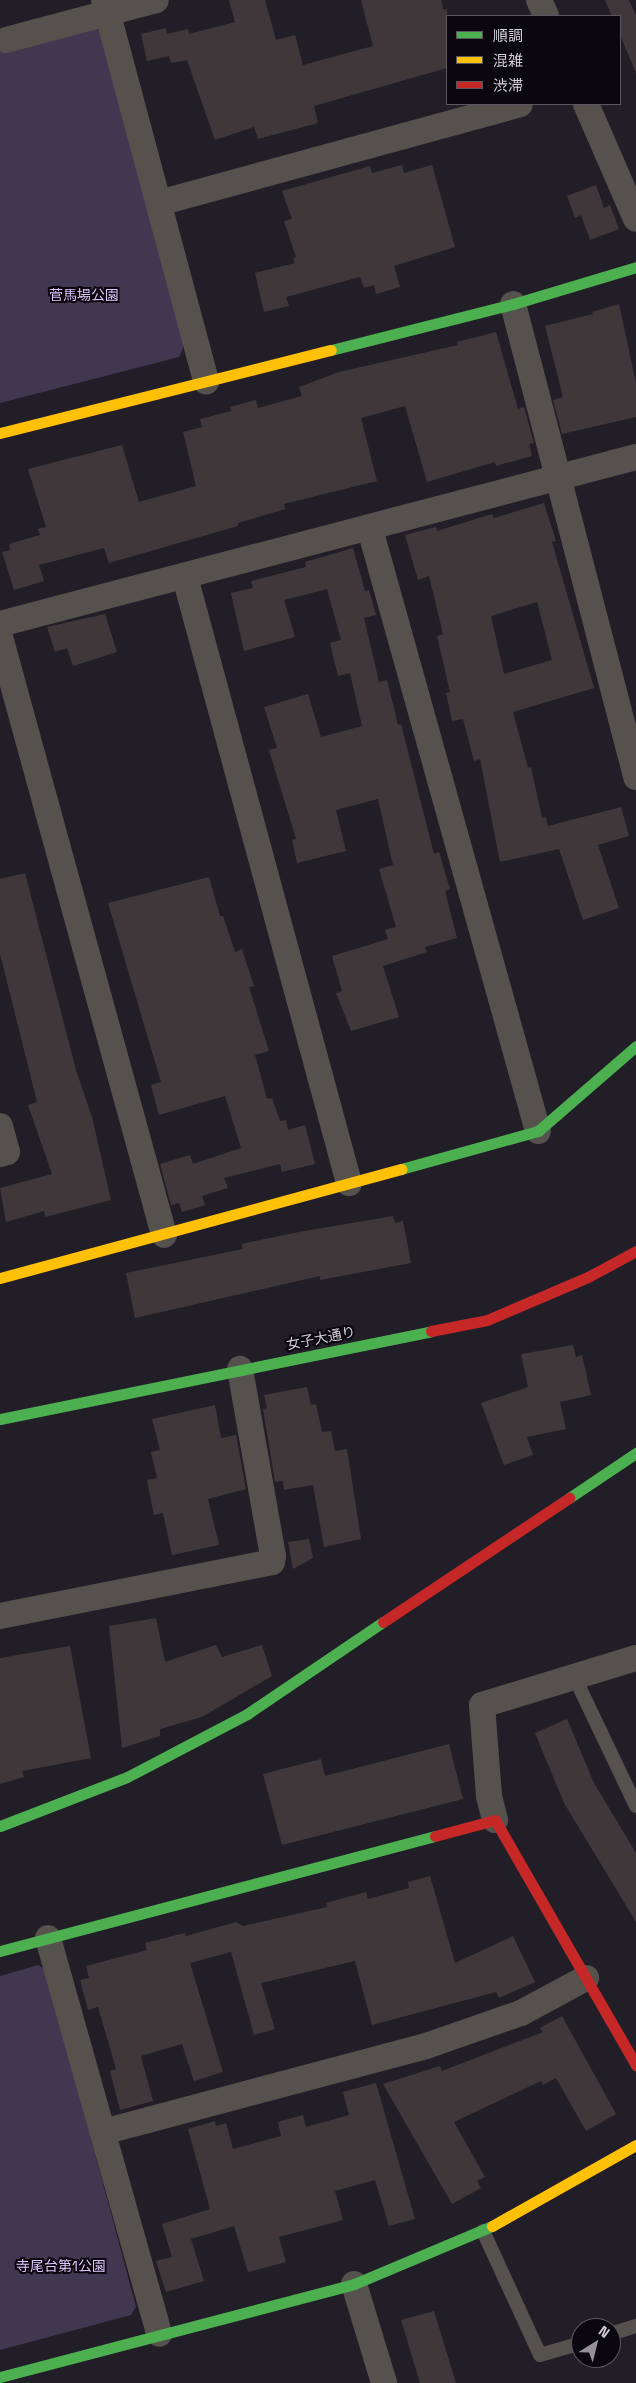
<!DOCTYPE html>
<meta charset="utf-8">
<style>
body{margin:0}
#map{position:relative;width:636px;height:2383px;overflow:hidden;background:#221e28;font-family:"Space Grotesk","Noto Sans JP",sans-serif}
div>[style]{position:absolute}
.green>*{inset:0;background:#403850}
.building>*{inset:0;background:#40373b}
.lane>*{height:14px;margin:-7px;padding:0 7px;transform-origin:7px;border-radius:7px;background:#55524e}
.street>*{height:26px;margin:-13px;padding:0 13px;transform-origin:13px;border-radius:13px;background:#55524e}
.fast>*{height:11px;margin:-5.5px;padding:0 5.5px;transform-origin:5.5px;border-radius:5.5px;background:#4caf50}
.slow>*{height:11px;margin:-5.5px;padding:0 5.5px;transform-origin:5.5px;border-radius:5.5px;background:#ffc107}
.jam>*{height:11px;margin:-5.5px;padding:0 5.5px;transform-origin:5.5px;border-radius:5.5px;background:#c62828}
span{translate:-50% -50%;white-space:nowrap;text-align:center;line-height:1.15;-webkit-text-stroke:4px #0a070e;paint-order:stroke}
.park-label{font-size:14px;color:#dbc8fe}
.street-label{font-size:14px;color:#d2cfd9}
.legend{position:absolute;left:446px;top:15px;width:175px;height:90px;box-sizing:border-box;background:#0a070e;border:1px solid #5a575f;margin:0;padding:6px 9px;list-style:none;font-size:15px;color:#d2cfd9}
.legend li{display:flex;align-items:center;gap:10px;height:25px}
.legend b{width:25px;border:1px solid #5a575f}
.north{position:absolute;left:571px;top:2318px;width:50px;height:50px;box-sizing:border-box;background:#0a070e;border:1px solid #5a575f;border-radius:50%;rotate:36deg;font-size:14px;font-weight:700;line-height:20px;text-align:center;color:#d2cfd9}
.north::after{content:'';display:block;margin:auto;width:18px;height:22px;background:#94919b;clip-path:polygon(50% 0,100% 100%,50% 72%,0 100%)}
</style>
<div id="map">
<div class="green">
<i style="clip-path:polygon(87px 25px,102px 31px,184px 346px,179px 357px,0 403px,0 51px)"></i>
<i style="clip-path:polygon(38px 1965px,46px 1970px,136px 2307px,131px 2315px,0 2350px,0 1976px)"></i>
</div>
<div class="building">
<i style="clip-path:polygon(229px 0,265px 0,276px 40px,295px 35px,303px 65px,373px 46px,361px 0,441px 0,443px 10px,447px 9px,447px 68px,314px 106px,318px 123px,258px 139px,254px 127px,215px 140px,187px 60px,171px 63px,169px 56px,147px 61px,141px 34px,166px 28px,167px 34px,188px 29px,189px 34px,235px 22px)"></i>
<i style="clip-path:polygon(605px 0,629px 0,636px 15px,636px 73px,620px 35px,620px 16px,612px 16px)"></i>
<i style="clip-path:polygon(402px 165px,404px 173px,432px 165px,455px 247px,394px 266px,400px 287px,376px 294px,374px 285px,364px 288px,360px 277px,286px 297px,289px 306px,264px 312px,255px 273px,295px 263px,293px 258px,296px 257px,284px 221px,292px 219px,282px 191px,370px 166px,372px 173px)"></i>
<i style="clip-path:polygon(596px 185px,604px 208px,610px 205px,619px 229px,590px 240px,581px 215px,575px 218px,567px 196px)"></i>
<i style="clip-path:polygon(619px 304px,636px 383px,636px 417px,562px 434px,553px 400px,563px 397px,545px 326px,593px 314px,592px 312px)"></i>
<i style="clip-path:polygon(496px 332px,518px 409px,524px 407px,534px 443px,529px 444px,532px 456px,496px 466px,495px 462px,427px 482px,405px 406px,361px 418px,377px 481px,284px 504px,285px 509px,238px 523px,238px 526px,109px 563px,104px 548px,39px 565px,44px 581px,14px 590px,2px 552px,10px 550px,9px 544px,40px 535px,38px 529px,46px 527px,28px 469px,122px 445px,139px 502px,196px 486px,183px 432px,202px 427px,200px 419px,231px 411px,230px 407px,256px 400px,258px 408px,302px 396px,299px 387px,339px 372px,458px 345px,457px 342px)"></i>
<i style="clip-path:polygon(evenodd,544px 503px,556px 541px,552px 542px,594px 688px,513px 712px,528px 768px,531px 767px,542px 818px,546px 817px,548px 826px,621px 807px,629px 836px,598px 845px,619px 908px,583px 920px,559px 849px,500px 862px,480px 759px,474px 761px,463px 719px,452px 721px,446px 693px,450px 692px,437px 636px,443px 634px,429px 576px,418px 580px,405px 535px,436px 527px,437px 531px,492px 514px,494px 518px,544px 503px,537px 602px,552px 660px,504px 674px,491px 616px,537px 602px)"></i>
<i style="clip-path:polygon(353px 548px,365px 591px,369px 590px,376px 615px,364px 618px,379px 682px,387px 680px,398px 725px,401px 724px,434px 854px,439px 852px,450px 889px,445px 891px,457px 938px,425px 947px,427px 952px,383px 966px,399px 1017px,351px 1031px,336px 993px,342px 991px,332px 956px,388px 939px,385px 930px,396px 927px,379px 869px,393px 865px,378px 799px,336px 810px,346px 851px,297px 863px,292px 840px,296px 839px,269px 750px,277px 748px,264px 707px,308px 694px,321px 737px,362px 726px,350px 673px,338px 676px,330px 643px,341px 640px,327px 589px,284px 600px,295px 637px,244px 651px,231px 593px,253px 588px,251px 581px,306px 567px,305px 562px)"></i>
<i style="clip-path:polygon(105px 614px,117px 652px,73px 666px,67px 648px,55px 652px,47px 627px)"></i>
<i style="clip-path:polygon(25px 873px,76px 1070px,92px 1117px,111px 1200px,45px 1217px,44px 1211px,6px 1222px,0 1188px,52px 1174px,28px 1105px,37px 1102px,0 954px,0 879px)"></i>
<i style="clip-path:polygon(209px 877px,220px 916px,223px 916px,235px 952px,242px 949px,254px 986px,249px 987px,269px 1051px,255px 1055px,267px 1099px,272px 1098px,280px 1121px,286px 1120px,288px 1130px,305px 1125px,315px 1164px,282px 1172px,280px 1164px,224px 1178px,228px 1188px,202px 1196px,205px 1205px,182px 1212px,179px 1203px,171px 1205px,160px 1164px,190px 1155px,193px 1164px,241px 1148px,225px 1096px,159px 1115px,151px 1085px,161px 1082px,108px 903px)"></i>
<i style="clip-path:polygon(393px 1216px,395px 1223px,403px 1221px,411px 1263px,320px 1280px,320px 1276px,135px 1318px,126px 1273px,243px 1249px,241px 1244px,299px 1232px)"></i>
<i style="clip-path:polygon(573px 1345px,576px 1357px,582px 1355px,591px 1395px,560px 1402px,566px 1429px,527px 1437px,533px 1455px,504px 1465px,481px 1403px,528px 1387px,521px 1354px)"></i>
<i style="clip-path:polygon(307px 1387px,311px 1405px,316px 1404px,322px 1432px,331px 1431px,335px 1451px,347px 1449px,361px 1539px,324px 1547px,313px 1485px,284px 1490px,283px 1481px,275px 1482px,263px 1409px,267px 1408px,264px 1395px)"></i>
<i style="clip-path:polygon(215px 1405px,221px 1438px,236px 1435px,246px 1489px,208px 1499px,219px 1545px,172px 1555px,163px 1513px,154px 1515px,147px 1480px,157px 1478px,151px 1452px,160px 1450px,152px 1419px)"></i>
<i style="clip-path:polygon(309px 1539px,313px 1558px,293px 1569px,288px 1542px)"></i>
<i style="clip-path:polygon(156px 1618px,165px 1662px,216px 1645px,222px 1657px,262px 1645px,272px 1676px,202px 1717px,160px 1729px,160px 1736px,122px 1748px,109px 1626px)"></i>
<i style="clip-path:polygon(70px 1646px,91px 1758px,22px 1771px,24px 1777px,0 1784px,0 1658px)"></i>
<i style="clip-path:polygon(567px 1719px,594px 1783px,636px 1853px,636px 1922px,564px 1803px,535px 1733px)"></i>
<i style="clip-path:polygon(449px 1744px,463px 1799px,282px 1845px,263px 1774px,321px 1759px,325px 1776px)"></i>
<i style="clip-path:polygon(430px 1876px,455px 1963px,513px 1936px,535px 1982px,499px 1998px,496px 1992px,372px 2025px,355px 1961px,261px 1983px,275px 2029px,254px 2035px,231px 1952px,190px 1963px,223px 2072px,194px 2081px,182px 2044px,141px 2056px,153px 2101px,120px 2110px,110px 2071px,116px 2069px,98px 2007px,88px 2010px,80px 1980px,89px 1978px,86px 1966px,147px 1950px,145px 1943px,185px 1933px,186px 1936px,236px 1922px,243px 1926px,327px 1907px,326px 1903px,366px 1892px,368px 1899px,409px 1888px,408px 1882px)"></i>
<i style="clip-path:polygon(562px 2016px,616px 2114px,586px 2131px,556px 2078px,543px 2085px,541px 2081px,454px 2122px,485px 2177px,477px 2181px,481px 2188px,452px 2204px,383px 2084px,440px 2066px,442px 2071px,543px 2032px,540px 2028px)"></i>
<i style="clip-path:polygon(376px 2083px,415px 2219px,389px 2226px,375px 2180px,335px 2191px,343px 2220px,279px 2237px,286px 2262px,248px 2272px,234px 2226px,191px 2239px,204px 2281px,166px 2292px,156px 2261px,172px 2257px,162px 2224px,210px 2209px,188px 2129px,215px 2121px,216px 2126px,226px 2123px,233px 2149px,281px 2136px,278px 2122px,303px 2115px,306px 2127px,349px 2115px,343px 2092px)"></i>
<i style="clip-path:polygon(434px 2311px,456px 2383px,420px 2383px,401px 2320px)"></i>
</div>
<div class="lane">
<i style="left:574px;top:1676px;width:144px;rotate:64.5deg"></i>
<i style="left:483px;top:2231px;width:136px;rotate:65.3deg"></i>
<i style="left:540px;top:2355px;width:43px;rotate:-16.3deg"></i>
<i style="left:611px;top:2334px;width:26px;rotate:-18deg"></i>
</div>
<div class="street">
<i style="left:104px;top:0;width:395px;rotate:75deg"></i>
<i style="left:539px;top:0;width:17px;rotate:66deg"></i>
<i style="left:6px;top:40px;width:155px;rotate:-14.9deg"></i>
<i style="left:586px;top:104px;width:125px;rotate:66.5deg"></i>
<i style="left:159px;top:203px;width:374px;rotate:-15.3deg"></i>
<i style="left:513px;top:304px;width:489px;rotate:75.4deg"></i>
<i style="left:370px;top:529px;width:625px;rotate:74.41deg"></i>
<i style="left:185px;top:577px;width:628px;rotate:74.86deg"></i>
<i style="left:0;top:624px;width:658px;rotate:-14.71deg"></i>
<i style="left:0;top:637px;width:620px;rotate:74.66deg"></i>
<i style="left:0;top:1126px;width:27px;rotate:75deg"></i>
<i style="left:7px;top:1152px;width:7px;rotate:164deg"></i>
<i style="left:0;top:1616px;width:277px;rotate:-11.2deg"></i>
<i style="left:272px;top:1562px;width:6px;rotate:-81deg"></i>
<i style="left:273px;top:1556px;width:190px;rotate:-100deg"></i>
<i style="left:495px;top:1820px;width:25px;rotate:-104deg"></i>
<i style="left:489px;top:1796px;width:91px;rotate:-94.4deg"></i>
<i style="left:482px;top:1705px;width:161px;rotate:-17deg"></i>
<i style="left:48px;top:1938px;width:411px;rotate:74.3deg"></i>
<i style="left:103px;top:2132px;width:334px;rotate:-14.9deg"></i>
<i style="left:426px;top:2046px;width:101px;rotate:-19.2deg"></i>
<i style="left:521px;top:2013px;width:74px;rotate:-28.3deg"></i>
<i style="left:354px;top:2284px;width:103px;rotate:73.1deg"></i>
</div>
<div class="fast">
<i style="left:331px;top:350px;width:188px;rotate:-14.2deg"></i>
<i style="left:513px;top:304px;width:128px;rotate:-16.7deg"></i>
<i style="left:401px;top:1169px;width:142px;rotate:-15.5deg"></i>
<i style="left:538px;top:1131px;width:130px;rotate:-40.9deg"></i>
<i style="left:0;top:1419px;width:440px;rotate:-11.5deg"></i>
<i style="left:569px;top:1498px;width:81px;rotate:-33.9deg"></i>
<i style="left:0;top:1826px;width:136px;rotate:-21.1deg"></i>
<i style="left:127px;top:1777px;width:136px;rotate:-27.7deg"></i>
<i style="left:247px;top:1714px;width:164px;rotate:-34.1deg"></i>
<i style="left:0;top:1951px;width:450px;rotate:-14.8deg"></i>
<i style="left:0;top:2377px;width:366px;rotate:-14.7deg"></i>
<i style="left:354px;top:2284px;width:150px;rotate:-22.8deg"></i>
</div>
<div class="slow">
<i style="left:0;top:433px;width:341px;rotate:-14.1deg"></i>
<i style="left:0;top:1278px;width:416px;rotate:-15.2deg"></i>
<i style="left:492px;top:2226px;width:165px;rotate:-29.4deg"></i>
</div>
<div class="jam">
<i style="left:431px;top:1331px;width:57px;rotate:-11.1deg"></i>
<i style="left:487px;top:1320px;width:110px;rotate:-23.1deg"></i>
<i style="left:588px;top:1277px;width:55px;rotate:-28.4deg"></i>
<i style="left:383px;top:1622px;width:224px;rotate:-33.7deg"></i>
<i style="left:435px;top:1836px;width:62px;rotate:-14.9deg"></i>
<i style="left:495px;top:1820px;width:283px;rotate:60.1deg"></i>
</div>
<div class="park-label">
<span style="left:84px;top:295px">菅馬場公園</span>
<span style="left:61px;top:2266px">寺尾台第1公園</span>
</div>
<div class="street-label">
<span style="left:321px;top:1338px;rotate:-11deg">女子大通り</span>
</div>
<ul class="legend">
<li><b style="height:6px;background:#4caf50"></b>順調</li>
<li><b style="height:6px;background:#ffc107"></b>混雑</li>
<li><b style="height:6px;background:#c62828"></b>渋滞</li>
</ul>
<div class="north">N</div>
</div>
